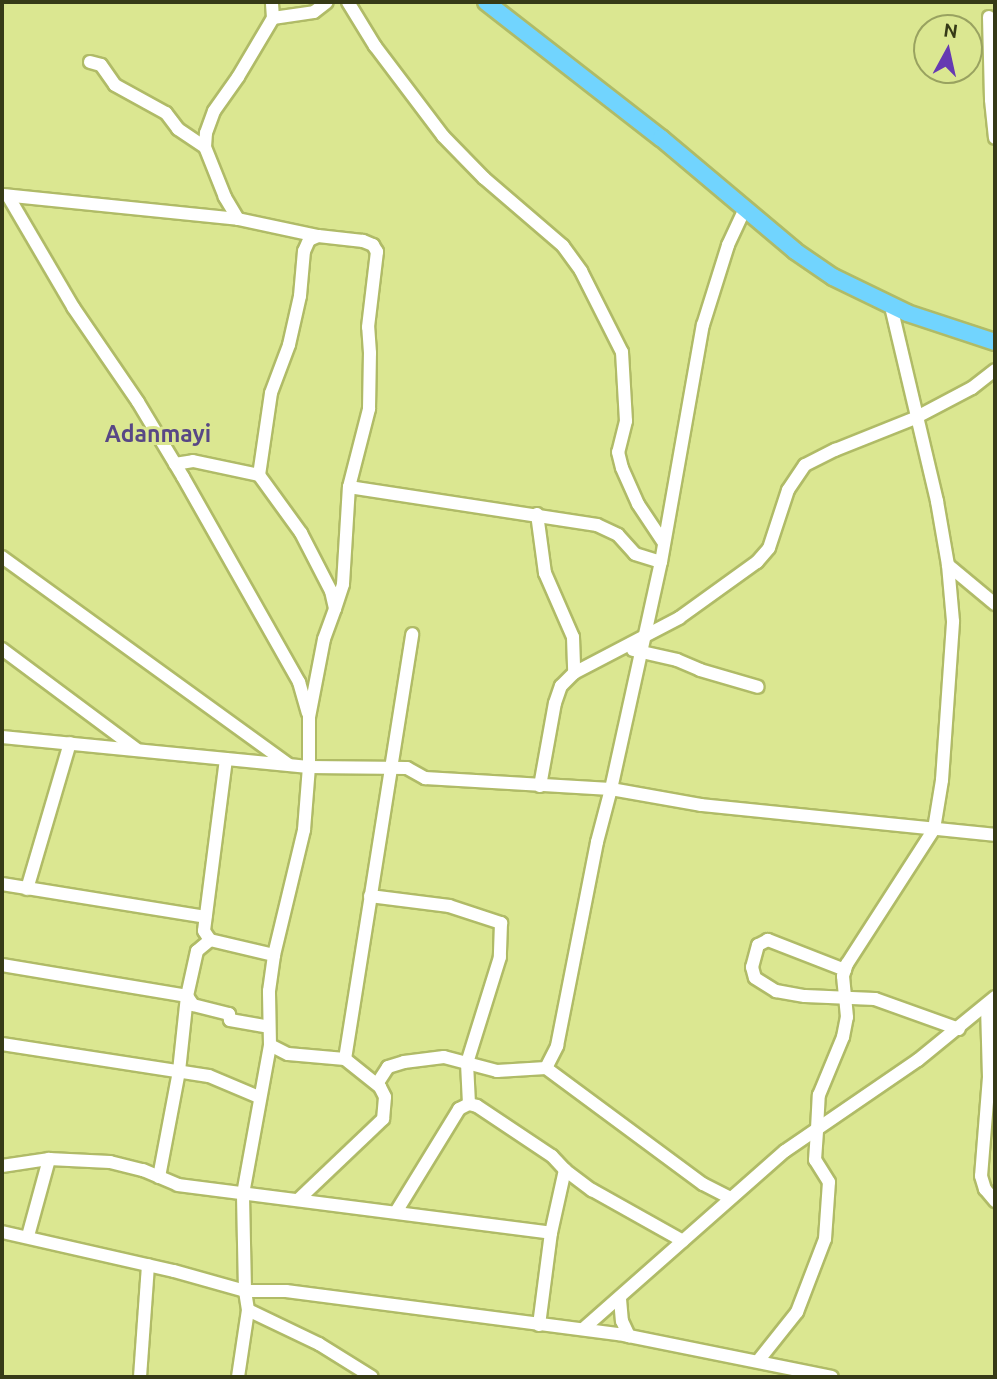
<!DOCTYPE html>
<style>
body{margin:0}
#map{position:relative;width:997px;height:1379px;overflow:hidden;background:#dbe791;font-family:Ubuntu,sans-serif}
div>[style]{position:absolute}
.roads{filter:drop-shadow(2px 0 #b0bb67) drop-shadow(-2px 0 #b0bb67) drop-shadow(0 2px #b0bb67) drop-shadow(0 -2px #b0bb67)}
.minor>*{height:12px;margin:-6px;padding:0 6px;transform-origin:6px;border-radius:6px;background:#fff}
.major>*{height:16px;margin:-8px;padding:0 8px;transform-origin:8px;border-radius:8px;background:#71d4fe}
span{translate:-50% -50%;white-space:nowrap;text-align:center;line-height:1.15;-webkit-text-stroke:6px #dbe791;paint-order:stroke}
.quarter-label{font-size:23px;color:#584785;font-weight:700}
.frame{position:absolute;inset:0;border:4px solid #363a17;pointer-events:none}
.north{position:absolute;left:913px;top:14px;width:70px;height:70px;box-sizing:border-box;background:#dbe791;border:2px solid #99a260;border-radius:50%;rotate:8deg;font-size:19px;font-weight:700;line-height:28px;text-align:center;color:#363a17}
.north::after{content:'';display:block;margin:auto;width:24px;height:32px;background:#663ab2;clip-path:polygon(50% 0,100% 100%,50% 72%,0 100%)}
</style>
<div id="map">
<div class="roads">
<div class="minor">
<i style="left:348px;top:2px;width:52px;rotate:58.5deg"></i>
<i style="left:375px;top:46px;width:113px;rotate:52.9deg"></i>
<i style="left:443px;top:136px;width:59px;rotate:45.7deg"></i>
<i style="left:484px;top:178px;width:104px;rotate:40.7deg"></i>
<i style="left:563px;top:246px;width:31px;rotate:54deg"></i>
<i style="left:581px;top:271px;width:91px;rotate:63.2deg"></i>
<i style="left:622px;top:352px;width:69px;rotate:86.7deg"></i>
<i style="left:626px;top:421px;width:32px;rotate:104deg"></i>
<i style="left:618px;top:452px;width:16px;rotate:76deg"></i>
<i style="left:622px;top:468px;width:39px;rotate:66deg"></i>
<i style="left:638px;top:504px;width:47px;rotate:56.3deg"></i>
<i style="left:989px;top:17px;width:83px;rotate:88.6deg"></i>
<i style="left:991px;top:100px;width:38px;rotate:84deg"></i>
<i style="left:273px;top:18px;width:41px;rotate:-8.3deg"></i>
<i style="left:314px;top:12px;width:16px;rotate:-38deg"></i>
<i style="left:90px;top:62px;width:11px;rotate:15deg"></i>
<i style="left:101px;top:65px;width:24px;rotate:55deg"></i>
<i style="left:115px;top:85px;width:58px;rotate:28.8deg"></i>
<i style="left:166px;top:113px;width:20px;rotate:53deg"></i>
<i style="left:178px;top:129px;width:32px;rotate:34deg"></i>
<i style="left:3px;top:195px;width:236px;rotate:5.8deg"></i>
<i style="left:238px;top:219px;width:82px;rotate:12deg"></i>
<i style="left:8px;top:196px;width:129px;rotate:59.6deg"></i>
<i style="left:73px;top:307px;width:115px;rotate:55.6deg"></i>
<i style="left:138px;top:402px;width:87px;rotate:59deg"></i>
<i style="left:183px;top:477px;width:236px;rotate:60.5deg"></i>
<i style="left:299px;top:682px;width:32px;rotate:74deg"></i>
<i style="left:238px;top:219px;width:26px;rotate:-121deg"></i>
<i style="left:225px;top:197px;width:54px;rotate:-111.8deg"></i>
<i style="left:205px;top:147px;width:14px;rotate:-86deg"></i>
<i style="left:206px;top:133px;width:23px;rotate:-70deg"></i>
<i style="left:214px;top:111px;width:42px;rotate:-54.8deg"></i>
<i style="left:238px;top:77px;width:69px;rotate:-59.3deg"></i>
<i style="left:273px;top:18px;width:16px;rotate:-94deg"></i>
<i style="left:175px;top:464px;width:18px;rotate:-9deg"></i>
<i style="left:193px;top:461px;width:67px;rotate:12deg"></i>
<i style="left:349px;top:487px;width:251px;rotate:8.7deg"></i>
<i style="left:597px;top:525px;width:23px;rotate:25deg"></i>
<i style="left:618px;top:535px;width:25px;rotate:48deg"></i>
<i style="left:635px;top:554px;width:27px;rotate:17deg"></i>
<i style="left:537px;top:514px;width:60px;rotate:82.3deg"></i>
<i style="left:545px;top:573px;width:70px;rotate:66.4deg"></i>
<i style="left:573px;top:637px;width:36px;rotate:88deg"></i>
<i style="left:2px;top:557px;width:353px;rotate:35.9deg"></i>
<i style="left:948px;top:565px;width:61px;rotate:39.7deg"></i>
<i style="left:2px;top:649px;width:167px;rotate:36.7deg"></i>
<i style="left:633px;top:650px;width:45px;rotate:12.8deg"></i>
<i style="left:677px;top:660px;width:25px;rotate:23deg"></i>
<i style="left:700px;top:670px;width:60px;rotate:16.3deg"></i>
<i style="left:2px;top:737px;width:308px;rotate:5.6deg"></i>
<i style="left:309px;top:767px;width:98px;rotate:0.6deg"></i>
<i style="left:407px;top:768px;width:21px;rotate:29deg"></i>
<i style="left:425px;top:778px;width:186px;rotate:3.4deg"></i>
<i style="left:611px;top:789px;width:91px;rotate:10.1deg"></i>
<i style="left:701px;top:805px;width:296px;rotate:5.8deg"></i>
<i style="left:226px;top:759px;width:173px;rotate:97.3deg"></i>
<i style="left:204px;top:931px;width:11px;rotate:56deg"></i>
<i style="left:210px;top:940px;width:66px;rotate:13.2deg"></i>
<i style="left:540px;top:786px;width:84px;rotate:-79.8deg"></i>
<i style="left:555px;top:703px;width:18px;rotate:-71deg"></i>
<i style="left:561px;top:686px;width:18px;rotate:-45deg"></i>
<i style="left:574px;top:673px;width:119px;rotate:-27.6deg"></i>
<i style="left:679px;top:618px;width:96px;rotate:-35.7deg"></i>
<i style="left:757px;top:562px;width:18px;rotate:-49deg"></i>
<i style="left:769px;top:548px;width:61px;rotate:-71.9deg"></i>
<i style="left:788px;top:490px;width:30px;rotate:-56deg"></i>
<i style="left:805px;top:465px;width:34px;rotate:-27deg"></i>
<i style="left:835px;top:450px;width:86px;rotate:-21.8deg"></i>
<i style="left:915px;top:418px;width:64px;rotate:-27.8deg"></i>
<i style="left:972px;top:388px;width:29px;rotate:-38deg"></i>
<i style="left:2px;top:884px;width:206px;rotate:9.2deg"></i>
<i style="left:27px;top:889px;width:152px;rotate:-73.6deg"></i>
<i style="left:370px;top:896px;width:80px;rotate:7.2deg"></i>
<i style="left:449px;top:906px;width:55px;rotate:18.1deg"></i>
<i style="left:501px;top:923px;width:34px;rotate:92deg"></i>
<i style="left:500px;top:957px;width:111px;rotate:107.3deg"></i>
<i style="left:467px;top:1063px;width:41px;rotate:87.2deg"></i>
<i style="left:2px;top:965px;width:188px;rotate:9.5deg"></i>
<i style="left:187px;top:996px;width:11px;rotate:56deg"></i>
<i style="left:193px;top:1005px;width:37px;rotate:14deg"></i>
<i style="left:229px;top:1014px;width:6px;rotate:81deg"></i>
<i style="left:230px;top:1020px;width:39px;rotate:10deg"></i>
<i style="left:845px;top:970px;width:83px;rotate:-158.7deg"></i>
<i style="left:768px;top:940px;width:11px;rotate:153deg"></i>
<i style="left:758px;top:945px;width:23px;rotate:105deg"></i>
<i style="left:752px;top:967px;width:11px;rotate:75deg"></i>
<i style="left:755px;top:978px;width:25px;rotate:32deg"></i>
<i style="left:776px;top:991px;width:29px;rotate:10deg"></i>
<i style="left:805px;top:996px;width:70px;rotate:2.5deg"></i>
<i style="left:875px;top:999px;width:89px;rotate:19.7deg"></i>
<i style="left:987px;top:1006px;width:71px;rotate:88.4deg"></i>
<i style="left:989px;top:1077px;width:99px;rotate:94.6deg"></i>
<i style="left:981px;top:1176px;width:14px;rotate:73deg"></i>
<i style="left:985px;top:1189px;width:16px;rotate:50deg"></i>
<i style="left:2px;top:1044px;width:209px;rotate:8.8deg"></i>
<i style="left:209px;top:1076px;width:54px;rotate:22.8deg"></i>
<i style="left:270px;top:1045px;width:20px;rotate:27deg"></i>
<i style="left:288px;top:1054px;width:57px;rotate:5deg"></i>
<i style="left:345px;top:1059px;width:45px;rotate:38.7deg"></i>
<i style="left:380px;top:1087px;width:11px;rotate:63deg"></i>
<i style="left:385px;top:1097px;width:22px;rotate:95deg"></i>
<i style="left:383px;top:1119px;width:116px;rotate:136.4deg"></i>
<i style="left:345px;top:1059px;width:430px;rotate:-81deg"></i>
<i style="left:546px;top:1068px;width:25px;rotate:-63deg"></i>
<i style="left:557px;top:1046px;width:208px;rotate:-78.9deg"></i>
<i style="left:597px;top:842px;width:55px;rotate:-75.2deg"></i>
<i style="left:611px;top:789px;width:232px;rotate:-77.6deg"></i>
<i style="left:661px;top:562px;width:241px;rotate:-80deg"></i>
<i style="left:703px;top:325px;width:84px;rotate:-72.6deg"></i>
<i style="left:728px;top:245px;width:40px;rotate:-65deg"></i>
<i style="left:377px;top:1084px;width:20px;rotate:-57deg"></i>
<i style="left:388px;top:1067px;width:17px;rotate:-17deg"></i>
<i style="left:404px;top:1062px;width:40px;rotate:-7.1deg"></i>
<i style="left:444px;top:1057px;width:55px;rotate:14.8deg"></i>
<i style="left:497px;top:1071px;width:49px;rotate:-3.5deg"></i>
<i style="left:546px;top:1068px;width:195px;rotate:36.5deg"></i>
<i style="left:703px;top:1184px;width:31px;rotate:27deg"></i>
<i style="left:2px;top:1166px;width:48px;rotate:-8.5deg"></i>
<i style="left:49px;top:1159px;width:61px;rotate:2.8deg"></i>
<i style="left:110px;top:1162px;width:34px;rotate:14deg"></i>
<i style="left:143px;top:1170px;width:38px;rotate:23deg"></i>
<i style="left:178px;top:1185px;width:376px;rotate:7.3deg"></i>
<i style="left:159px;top:1177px;width:108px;rotate:-79.3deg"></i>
<i style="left:179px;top:1071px;width:75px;rotate:-83.9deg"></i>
<i style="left:187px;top:996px;width:46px;rotate:-77.5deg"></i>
<i style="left:197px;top:951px;width:17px;rotate:-40deg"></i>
<i style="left:396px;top:1212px;width:121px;rotate:-58.5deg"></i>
<i style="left:459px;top:1109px;width:11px;rotate:-27deg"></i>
<i style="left:469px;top:1104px;width:8px;rotate:14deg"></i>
<i style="left:477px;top:1106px;width:90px;rotate:33.7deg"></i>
<i style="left:552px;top:1156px;width:19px;rotate:47deg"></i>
<i style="left:565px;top:1170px;width:34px;rotate:37deg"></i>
<i style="left:592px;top:1190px;width:104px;rotate:29.3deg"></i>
<i style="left:2px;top:1232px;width:176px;rotate:12.8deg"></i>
<i style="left:174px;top:1271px;width:74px;rotate:15.7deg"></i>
<i style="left:245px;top:1291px;width:41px"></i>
<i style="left:286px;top:1291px;width:336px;rotate:7.4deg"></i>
<i style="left:619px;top:1334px;width:217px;rotate:11.4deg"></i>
<i style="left:28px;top:1236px;width:80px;rotate:-74.7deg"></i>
<i style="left:620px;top:1299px;width:22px;rotate:85deg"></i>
<i style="left:622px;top:1321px;width:17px;rotate:65deg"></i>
<i style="left:248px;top:1310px;width:79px;rotate:25.6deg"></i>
<i style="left:319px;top:1344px;width:62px;rotate:31.9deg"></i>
<i style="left:539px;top:1325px;width:93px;rotate:-82.6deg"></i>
<i style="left:551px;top:1233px;width:65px;rotate:-77.5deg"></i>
<i style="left:583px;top:1329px;width:269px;rotate:-41.4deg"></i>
<i style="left:785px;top:1151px;width:161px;rotate:-34.4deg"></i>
<i style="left:918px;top:1060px;width:99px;rotate:-39.3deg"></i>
<i style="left:758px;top:1361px;width:63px;rotate:-51.5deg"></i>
<i style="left:797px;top:1312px;width:78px;rotate:-69deg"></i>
<i style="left:825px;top:1239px;width:57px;rotate:-86deg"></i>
<i style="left:829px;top:1182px;width:26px;rotate:-122deg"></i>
<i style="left:815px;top:1160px;width:31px;rotate:-86deg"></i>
<i style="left:817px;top:1129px;width:34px;rotate:-87deg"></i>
<i style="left:819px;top:1095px;width:63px;rotate:-67.5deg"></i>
<i style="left:843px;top:1037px;width:20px;rotate:-79deg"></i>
<i style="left:847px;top:1017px;width:41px;rotate:-95.6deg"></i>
<i style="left:843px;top:976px;width:13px;rotate:-72deg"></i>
<i style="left:847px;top:964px;width:161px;rotate:-57.2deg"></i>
<i style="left:934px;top:829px;width:50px;rotate:-80.7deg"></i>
<i style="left:942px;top:780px;width:159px;rotate:-86deg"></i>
<i style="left:953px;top:621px;width:56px;rotate:-95.1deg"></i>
<i style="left:948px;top:565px;width:65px;rotate:-99.8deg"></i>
<i style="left:937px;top:501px;width:200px;rotate:-103.3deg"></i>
<i style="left:140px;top:1377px;width:112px;rotate:-85.9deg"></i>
<i style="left:238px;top:1377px;width:68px;rotate:-81.5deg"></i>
<i style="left:248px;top:1310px;width:19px;rotate:-99deg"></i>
<i style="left:245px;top:1291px;width:97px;rotate:-91.2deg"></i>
<i style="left:243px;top:1194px;width:151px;rotate:-79.7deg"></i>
<i style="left:270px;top:1045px;width:54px;rotate:-91.1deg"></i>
<i style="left:269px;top:991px;width:36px;rotate:-82deg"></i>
<i style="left:274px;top:955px;width:129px;rotate:-76.5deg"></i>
<i style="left:304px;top:830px;width:63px;rotate:-85.5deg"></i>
<i style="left:309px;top:767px;width:50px;rotate:-90deg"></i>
<i style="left:309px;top:717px;width:79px;rotate:-79.1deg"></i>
<i style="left:324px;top:639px;width:32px;rotate:-70deg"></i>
<i style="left:335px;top:609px;width:26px;rotate:-72deg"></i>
<i style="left:343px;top:584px;width:97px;rotate:-86.5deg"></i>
<i style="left:349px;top:487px;width:81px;rotate:-75.6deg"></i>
<i style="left:369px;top:409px;width:56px;rotate:-89deg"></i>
<i style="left:370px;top:353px;width:26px;rotate:-94deg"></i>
<i style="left:368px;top:327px;width:76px;rotate:-83.2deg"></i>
<i style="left:377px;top:252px;width:8px;rotate:-120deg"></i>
<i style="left:373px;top:245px;width:11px;rotate:-158deg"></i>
<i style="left:363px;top:241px;width:45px;rotate:-173.7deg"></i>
<i style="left:318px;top:236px;width:10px;rotate:156deg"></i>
<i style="left:309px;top:240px;width:12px;rotate:114deg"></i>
<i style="left:304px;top:251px;width:45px;rotate:95.1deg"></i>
<i style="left:300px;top:296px;width:50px;rotate:102.7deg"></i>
<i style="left:289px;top:345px;width:51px;rotate:110.6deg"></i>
<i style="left:271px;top:393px;width:83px;rotate:98.3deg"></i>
<i style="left:259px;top:475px;width:72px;rotate:54.1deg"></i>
<i style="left:301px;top:533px;width:65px;rotate:62.7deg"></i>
<i style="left:331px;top:591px;width:18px;rotate:77deg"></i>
</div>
<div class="major">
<i style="left:486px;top:2px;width:222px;rotate:37.9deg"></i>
<i style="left:661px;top:138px;width:175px;rotate:40.1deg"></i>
<i style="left:795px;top:251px;width:46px;rotate:34.4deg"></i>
<i style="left:833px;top:277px;width:82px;rotate:25.9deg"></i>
<i style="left:907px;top:313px;width:93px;rotate:18.2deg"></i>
</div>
</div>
<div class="quarter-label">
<span style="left:158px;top:434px">Adanmayi</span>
</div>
<div class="frame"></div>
<div class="north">N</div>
</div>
